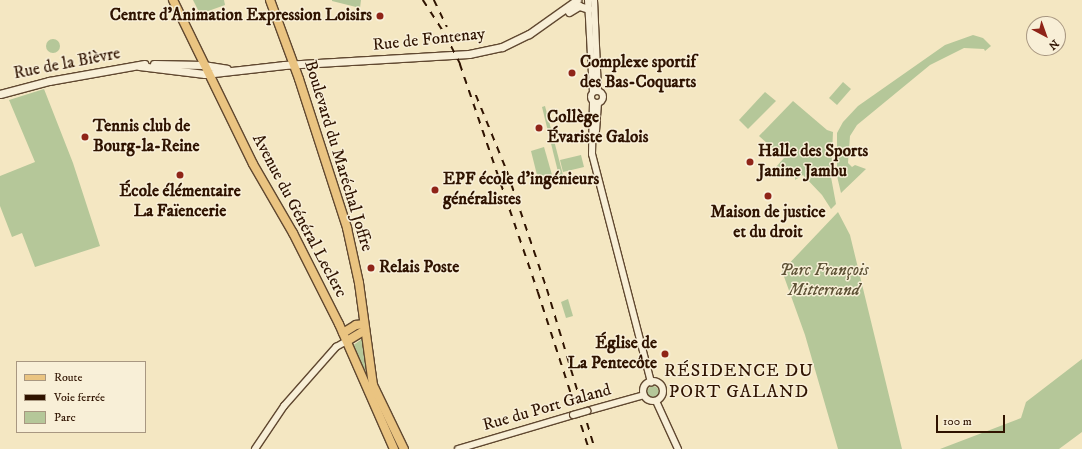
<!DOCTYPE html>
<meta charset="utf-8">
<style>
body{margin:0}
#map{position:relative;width:1082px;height:449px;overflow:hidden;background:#f4e7c2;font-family:"IM FELL DW Pica",serif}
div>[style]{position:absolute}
.green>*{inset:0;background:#b5c799}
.round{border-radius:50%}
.roads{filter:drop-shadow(1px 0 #604830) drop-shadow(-1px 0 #604830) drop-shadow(0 1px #604830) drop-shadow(0 -1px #604830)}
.tertiary>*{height:6px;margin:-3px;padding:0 3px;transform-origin:3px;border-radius:3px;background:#f8efd7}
.tertiary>.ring{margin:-3px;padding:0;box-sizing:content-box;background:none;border:6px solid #f8efd7;border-radius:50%}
.secondary>*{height:7px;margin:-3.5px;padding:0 3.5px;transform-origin:3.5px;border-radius:3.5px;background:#f8efd7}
.primary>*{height:8px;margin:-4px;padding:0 4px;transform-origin:4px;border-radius:4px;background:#eac481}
.rail>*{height:1.5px;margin-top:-0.75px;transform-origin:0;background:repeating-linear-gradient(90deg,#2f1300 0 7px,transparent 0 14px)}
.bridges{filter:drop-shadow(1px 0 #604830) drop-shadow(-1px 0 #604830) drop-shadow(0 1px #604830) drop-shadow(0 -1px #604830)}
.tertiary-bridge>*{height:6px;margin:-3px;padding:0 3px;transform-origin:3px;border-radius:3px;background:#f8efd7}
.dots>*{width:11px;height:11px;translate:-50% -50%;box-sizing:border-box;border:2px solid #f8efd7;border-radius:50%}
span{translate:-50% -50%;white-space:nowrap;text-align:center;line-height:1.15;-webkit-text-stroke:3px #f8efd7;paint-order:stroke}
.poi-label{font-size:17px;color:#2f1300;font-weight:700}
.right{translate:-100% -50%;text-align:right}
.left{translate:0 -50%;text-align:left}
.street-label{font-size:17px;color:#2f1300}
.park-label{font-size:17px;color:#5e5236;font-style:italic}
.neighbourhood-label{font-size:18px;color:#2f1300;letter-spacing:1px}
.legend{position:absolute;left:16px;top:361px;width:130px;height:72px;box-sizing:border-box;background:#f8efd7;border:1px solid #a89781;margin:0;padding:5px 7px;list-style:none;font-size:12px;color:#2f1300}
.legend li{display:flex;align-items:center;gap:8px;height:20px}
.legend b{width:20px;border:1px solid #a89781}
.north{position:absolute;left:1026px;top:16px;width:40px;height:40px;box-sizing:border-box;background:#f8efd7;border:1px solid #a89781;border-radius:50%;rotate:139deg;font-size:11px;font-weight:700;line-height:16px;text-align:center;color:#2f1300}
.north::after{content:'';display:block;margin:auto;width:14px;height:18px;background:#8f2418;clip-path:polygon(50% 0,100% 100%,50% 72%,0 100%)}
.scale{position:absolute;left:936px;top:415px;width:69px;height:18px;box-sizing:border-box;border:2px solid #2f1300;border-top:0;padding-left:5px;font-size:12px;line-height:14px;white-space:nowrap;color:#2f1300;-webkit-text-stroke:3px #f8efd7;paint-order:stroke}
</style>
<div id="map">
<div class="green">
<i style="clip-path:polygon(193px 0,224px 0,225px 5px,200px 14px)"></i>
<i style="clip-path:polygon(361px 0,360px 8px,332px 1px,332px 0)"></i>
<i style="clip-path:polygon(973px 35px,983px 38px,991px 46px,985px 51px,984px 49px,964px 48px,930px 65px,857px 125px,850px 136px,848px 163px,852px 167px,855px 165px,866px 169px,841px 193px,837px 176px,837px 133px,843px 122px,858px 106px,945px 45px)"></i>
<i class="round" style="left:46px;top:39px;width:14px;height:14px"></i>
<i style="clip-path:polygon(843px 82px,851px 89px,837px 105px,829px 98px)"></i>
<i style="clip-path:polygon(44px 89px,73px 163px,100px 246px,35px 267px,22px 233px,12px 237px,0 206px,0 176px,35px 162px,9px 100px)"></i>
<i style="clip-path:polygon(765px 92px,776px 101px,748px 129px,739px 120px)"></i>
<i style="clip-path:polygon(793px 101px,827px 130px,833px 132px,831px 177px,836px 204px,831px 209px,822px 195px,803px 175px,795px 180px,795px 171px,777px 171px,776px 167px,784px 158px,759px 136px)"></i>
<i style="clip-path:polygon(545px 106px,563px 175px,559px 176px,542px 107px)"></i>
<i style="clip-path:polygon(544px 147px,552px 175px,538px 179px,531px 151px)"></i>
<i style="clip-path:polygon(581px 155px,584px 167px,563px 172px,560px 160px)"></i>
<i style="clip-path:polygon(838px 212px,850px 235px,902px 449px,838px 449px,805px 335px,782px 271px)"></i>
<i style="clip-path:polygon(568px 299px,573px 316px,566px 318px,561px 302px)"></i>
<i style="clip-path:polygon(362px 339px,366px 371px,364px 372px,352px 346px)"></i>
<i style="clip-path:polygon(1082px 359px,1082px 432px,1059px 449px,940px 449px,1021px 418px,1026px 402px)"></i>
<i class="round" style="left:647px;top:386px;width:12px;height:12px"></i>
</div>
<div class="roads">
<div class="tertiary">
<i style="left:588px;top:0;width:92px;rotate:86.9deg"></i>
<i style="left:594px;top:0;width:91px;rotate:87.5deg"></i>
<i class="ring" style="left:591px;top:91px;width:6px;height:6px"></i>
<i style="left:593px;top:102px;width:52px;rotate:91.1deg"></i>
<i style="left:592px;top:154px;width:236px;rotate:75.5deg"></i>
<i style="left:596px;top:131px;width:28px;rotate:-86deg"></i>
<i class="ring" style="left:643px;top:381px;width:14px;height:14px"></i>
<i style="left:656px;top:401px;width:53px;rotate:65.4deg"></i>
<i style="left:587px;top:411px;width:59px;rotate:-15.7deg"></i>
<i style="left:255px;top:449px;width:52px;rotate:-56deg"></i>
<i style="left:284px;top:406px;width:79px;rotate:-48.6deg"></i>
<i style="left:336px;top:347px;width:13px;rotate:-29deg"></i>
<i style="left:458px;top:449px;width:120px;rotate:-16.5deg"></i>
</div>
<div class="secondary">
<i style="left:569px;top:12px;width:12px;rotate:-31deg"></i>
<i style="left:579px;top:6px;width:10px;rotate:17deg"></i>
<i style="left:154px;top:64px;width:49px;rotate:1.2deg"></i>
<i style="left:203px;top:65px;width:24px;rotate:9deg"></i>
<i style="left:139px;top:66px;width:66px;rotate:6.9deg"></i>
<i style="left:205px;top:74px;width:80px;rotate:-6.5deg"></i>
<i style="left:284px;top:65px;width:185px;rotate:-3.4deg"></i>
<i style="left:469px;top:54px;width:34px;rotate:-12deg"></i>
<i style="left:502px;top:47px;width:30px;rotate:-26deg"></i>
<i style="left:529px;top:34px;width:59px;rotate:-35.3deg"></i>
<i style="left:0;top:94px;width:51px;rotate:-14.9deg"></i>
<i style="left:49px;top:81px;width:97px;rotate:-10.1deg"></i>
</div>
<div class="primary">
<i style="left:173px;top:0;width:182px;rotate:64deg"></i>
<i style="left:253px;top:164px;width:80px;rotate:59.9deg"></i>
<i style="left:293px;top:233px;width:102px;rotate:63.2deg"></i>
<i style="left:339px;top:324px;width:137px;rotate:66.3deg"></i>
<i style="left:270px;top:0;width:84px;rotate:69.8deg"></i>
<i style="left:299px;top:79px;width:157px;rotate:72.1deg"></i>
<i style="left:347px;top:228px;width:56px;rotate:77.7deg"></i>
<i style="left:359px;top:283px;width:103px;rotate:82.2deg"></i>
<i style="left:373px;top:385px;width:71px;rotate:64.2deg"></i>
<i style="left:343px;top:333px;width:15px;rotate:-32deg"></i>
<i style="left:356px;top:325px;width:8px;rotate:-7deg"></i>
<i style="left:347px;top:341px;width:21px;rotate:-31deg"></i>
</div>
</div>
<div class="rail">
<i style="left:423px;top:0;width:40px;rotate:57.1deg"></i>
<i style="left:445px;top:34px;width:34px;rotate:63deg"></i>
<i style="left:460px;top:64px;width:241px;rotate:71.1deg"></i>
<i style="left:538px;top:292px;width:165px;rotate:72deg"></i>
<i style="left:434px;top:0;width:30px;rotate:64deg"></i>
<i style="left:476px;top:95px;width:82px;rotate:67.8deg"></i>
<i style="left:507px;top:171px;width:125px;rotate:71.3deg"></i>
<i style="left:547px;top:289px;width:167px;rotate:73.3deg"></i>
</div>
<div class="bridges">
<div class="tertiary-bridge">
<i style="left:573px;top:415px;width:15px;rotate:-16deg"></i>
</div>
</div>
<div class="dots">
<i style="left:380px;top:16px;background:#8f2418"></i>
<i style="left:572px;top:73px;background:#8f2418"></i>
<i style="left:539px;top:128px;background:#8f2418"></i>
<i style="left:85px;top:137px;background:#8f2418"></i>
<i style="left:750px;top:162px;background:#8f2418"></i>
<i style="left:180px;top:175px;background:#8f2418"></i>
<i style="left:435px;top:190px;background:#8f2418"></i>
<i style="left:768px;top:196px;background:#8f2418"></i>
<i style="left:371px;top:268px;background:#8f2418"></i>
<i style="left:665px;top:354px;background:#8f2418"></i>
</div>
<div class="poi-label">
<span class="right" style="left:372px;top:16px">Centre d'Animation Expression Loisirs</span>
<span class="left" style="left:580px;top:73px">Complexe sportif<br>des Bas-Coquarts</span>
<span class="left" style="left:547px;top:128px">Collège<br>Évariste Galois</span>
<span class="left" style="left:93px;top:137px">Tennis club de<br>Bourg-la-Reine</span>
<span class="left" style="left:758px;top:162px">Halle des Sports<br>Janine Jambu</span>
<span class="left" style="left:443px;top:190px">EPF école d'ingénieurs<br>généralistes</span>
<span style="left:180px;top:202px">École élémentaire<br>La Faïencerie</span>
<span style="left:768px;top:223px">Maison de justice<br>et du droit</span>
<span class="left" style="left:379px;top:268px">Relais Poste</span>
<span class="right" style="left:657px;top:354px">Église de<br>La Pentecôte</span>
</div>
<div class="street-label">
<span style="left:429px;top:40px;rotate:-6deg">Rue de Fontenay</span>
<span style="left:67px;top:64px;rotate:-11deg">Rue de la Bièvre</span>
<span style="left:338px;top:156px;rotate:73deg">Boulevard du Maréchal Joffre</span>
<span style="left:299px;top:216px;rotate:62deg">Avenue du Général Leclerc</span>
<span style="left:547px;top:408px;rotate:-16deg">Rue du Port Galand</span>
</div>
<div class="park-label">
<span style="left:824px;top:281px">Parc François<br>Mitterrand</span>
</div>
<div class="neighbourhood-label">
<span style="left:739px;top:382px">RÉSIDENCE DU<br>PORT GALAND</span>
</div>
<ul class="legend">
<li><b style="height:5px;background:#eac481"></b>Route</li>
<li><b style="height:5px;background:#2f1300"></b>Voie ferrée</li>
<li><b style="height:11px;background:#b5c799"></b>Parc</li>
</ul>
<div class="north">N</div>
<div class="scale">100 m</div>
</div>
